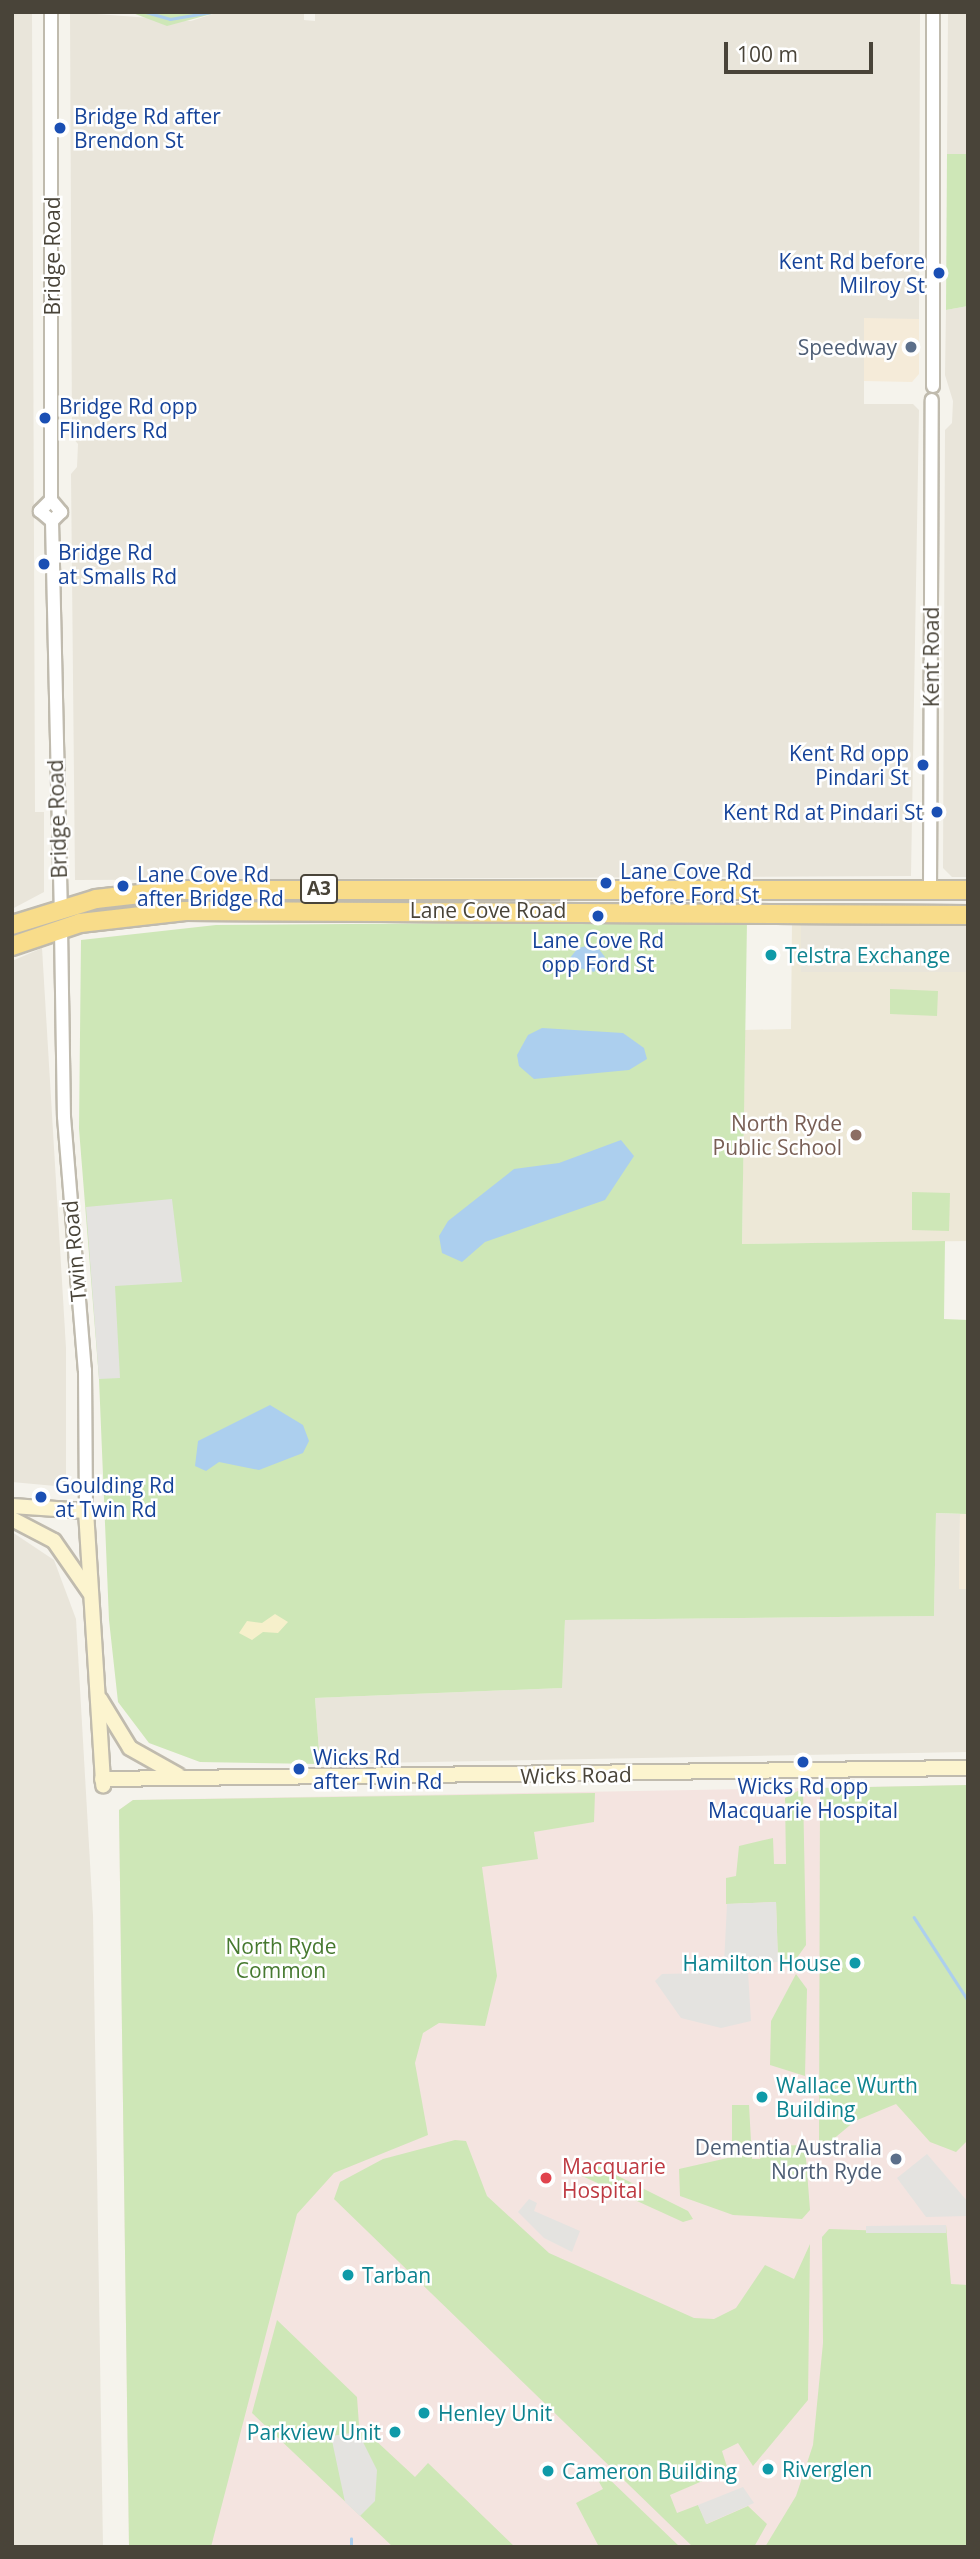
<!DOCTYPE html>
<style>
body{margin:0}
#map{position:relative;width:980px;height:2559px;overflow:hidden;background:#f5f3ec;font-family:"Open Sans",sans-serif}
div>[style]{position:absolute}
.residential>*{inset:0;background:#e9e5da}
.commercial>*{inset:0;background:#f5ebd9}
.education>*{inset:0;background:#ede8d7}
.medical>*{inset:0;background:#f4e4e0}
.green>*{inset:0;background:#cee7b7}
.sand>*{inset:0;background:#f6f0cb}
.parking>*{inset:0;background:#e4e3e0}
.water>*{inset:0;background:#accfee}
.stream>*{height:2.5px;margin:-1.25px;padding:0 1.25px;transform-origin:1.25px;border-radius:1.25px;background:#accfee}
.roads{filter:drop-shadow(2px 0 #c0bbae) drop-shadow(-2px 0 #c0bbae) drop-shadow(0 2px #c0bbae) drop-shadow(0 -2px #c0bbae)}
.tertiary>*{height:12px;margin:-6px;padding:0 6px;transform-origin:6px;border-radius:6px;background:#fff}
.secondary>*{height:14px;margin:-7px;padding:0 7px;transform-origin:7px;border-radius:7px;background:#fcf4cf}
.trunk>*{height:18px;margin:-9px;padding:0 9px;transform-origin:9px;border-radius:9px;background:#f8dc8a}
.dots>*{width:19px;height:19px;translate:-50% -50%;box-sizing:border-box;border:4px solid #fff;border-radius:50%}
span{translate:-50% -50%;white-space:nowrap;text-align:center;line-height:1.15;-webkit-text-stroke:5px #fff;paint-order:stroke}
.shield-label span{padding:2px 5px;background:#fff;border:2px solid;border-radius:5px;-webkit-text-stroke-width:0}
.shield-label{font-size:19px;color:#494439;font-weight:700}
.transit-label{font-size:21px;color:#164399}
.left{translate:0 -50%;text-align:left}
.right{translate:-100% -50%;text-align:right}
.street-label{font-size:21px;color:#494439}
.service-label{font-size:21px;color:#4e5e75}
.culture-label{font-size:21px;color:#0d838f}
.education-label{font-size:21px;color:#785e54}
.park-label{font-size:21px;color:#46792f}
.health-label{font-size:21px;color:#be3a42}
.frame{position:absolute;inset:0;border:14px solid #494439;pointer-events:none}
.scale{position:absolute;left:724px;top:42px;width:149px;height:32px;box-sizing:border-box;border:4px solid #494439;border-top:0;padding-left:9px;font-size:21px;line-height:24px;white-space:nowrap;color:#494439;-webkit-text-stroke:5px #fff;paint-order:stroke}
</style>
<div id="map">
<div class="residential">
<i style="clip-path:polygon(12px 12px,32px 12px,35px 812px,44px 812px,44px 892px,12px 909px)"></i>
<i style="clip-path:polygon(70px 12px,191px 21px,219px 12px,304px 12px,304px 20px,315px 21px,315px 12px,920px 12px,919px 319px,864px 319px,864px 404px,913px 404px,919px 410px,911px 876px,75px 880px,71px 474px,77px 467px,78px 444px,72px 437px)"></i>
<i style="clip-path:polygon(948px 12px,968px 12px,968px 154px,947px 154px)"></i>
<i style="clip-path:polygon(968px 306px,968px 877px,952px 877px,943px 868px,945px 430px,952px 423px,953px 401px,945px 375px,946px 310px)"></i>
<i style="clip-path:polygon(801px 921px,968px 925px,968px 972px,801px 972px)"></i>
<i style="clip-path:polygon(42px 948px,66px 1348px,66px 1487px,12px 1482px,12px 961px)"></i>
<i style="clip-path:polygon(936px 1513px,960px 1514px,959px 1589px,968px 1589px,968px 1752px,320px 1764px,315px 1698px,561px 1688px,565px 1620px,934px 1616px)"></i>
<i style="clip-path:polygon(12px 1532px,54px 1560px,76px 1619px,93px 1915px,103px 2547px,12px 2547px)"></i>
</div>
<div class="commercial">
<i style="clip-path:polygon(864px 318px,919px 319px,919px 374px,912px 382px,864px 381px)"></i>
<i style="clip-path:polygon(968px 1452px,968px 1589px,959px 1589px,960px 1514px,965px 1514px)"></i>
</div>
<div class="education">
<i style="clip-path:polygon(792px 921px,801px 921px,801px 972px,968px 972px,968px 1241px,742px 1244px,745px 1030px,791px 1029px)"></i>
</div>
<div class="medical">
<i style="clip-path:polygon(968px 1785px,968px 2547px,129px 2547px,119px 1810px,133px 1800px)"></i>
</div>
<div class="green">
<i style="clip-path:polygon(130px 12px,219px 12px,167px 26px)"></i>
<i style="clip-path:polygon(947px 154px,968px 154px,968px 306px,946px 310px)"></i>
<i style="clip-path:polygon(747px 921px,742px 1244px,945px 1241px,944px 1319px,968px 1320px,966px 1514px,936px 1513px,934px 1616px,565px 1620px,562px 1688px,315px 1698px,320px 1764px,200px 1762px,149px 1743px,118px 1702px,109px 1620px,99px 1379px,79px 1129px,81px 940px,216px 925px)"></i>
<i style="clip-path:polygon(890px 989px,938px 991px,937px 1016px,890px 1014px)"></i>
<i style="clip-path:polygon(912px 1192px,950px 1193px,949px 1231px,912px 1230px)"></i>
<i style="clip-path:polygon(968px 1785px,968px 2140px,956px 2152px,930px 2142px,896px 2104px,855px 2121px,819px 2151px,820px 1788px)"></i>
<i style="clip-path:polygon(803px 1788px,806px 1945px,794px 1962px,778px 1962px,776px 1902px,726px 1904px,726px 1878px,736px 1876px,739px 1846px,773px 1838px,774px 1864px,786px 1864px,785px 1798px)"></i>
<i style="clip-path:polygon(595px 1793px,594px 1822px,534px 1832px,538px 1859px,482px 1867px,497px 1976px,485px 2026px,439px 2023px,423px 2033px,415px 2063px,428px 2135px,334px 2173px,297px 2214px,211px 2547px,129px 2547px,119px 1810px,133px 1800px)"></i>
<i style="clip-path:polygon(796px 1974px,807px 1989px,805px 2076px,770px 2065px,771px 2021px)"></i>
<i style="clip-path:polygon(732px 2105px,749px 2105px,752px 2159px,760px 2159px,768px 2146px,805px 2145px,810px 2210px,802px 2219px,733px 2215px,680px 2196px,679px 2169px,732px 2157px)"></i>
<i style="clip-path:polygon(455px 2140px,466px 2141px,487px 2196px,549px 2253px,694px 2318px,714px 2319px,736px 2308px,765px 2265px,794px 2279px,810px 2244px,808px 2400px,753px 2466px,738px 2443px,722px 2451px,728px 2470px,670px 2495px,677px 2513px,698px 2505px,707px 2524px,748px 2506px,767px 2524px,754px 2547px,693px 2547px,334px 2199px,340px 2182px,383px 2159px)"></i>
<i style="clip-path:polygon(588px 2161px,688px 2211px,693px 2219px,683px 2222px,582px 2176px)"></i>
<i style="clip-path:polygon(946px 2225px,951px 2284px,968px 2285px,968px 2547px,765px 2547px,796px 2496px,813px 2445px,823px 2343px,822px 2237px,829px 2229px,946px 2233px)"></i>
<i style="clip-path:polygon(277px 2320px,357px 2397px,359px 2425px,415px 2477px,428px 2463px,515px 2547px,393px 2547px,252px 2413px)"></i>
<i style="clip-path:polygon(606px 2476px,680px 2547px,599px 2547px,576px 2503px,603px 2489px,598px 2480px)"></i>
</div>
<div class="sand">
<i style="clip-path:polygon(275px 1614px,288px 1622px,278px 1633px,263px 1632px,252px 1640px,239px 1633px,247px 1621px,262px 1623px)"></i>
</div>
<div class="parking">
<i style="clip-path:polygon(172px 1199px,182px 1282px,115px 1286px,120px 1378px,99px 1379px,86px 1207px)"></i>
<i style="clip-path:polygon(776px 1902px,778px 1962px,724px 1964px,727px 1904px)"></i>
<i style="clip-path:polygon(748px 1972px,751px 2021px,721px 2028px,681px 2018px,655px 1981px,662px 1974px)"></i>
<i style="clip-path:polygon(927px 2154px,968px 2202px,968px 2216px,926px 2217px,897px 2178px)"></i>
<i style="clip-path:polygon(529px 2199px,537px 2203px,534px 2211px,580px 2231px,572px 2252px,544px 2238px,518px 2212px)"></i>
<i style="clip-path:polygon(946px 2225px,946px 2233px,866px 2233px,866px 2226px)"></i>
<i style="clip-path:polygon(358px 2432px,377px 2470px,375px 2501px,360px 2516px,345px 2502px,331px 2436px)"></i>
<i style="clip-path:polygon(743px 2487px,754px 2503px,706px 2524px,698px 2505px)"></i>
</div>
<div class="water">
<i style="clip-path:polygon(595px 944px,605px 957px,594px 972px,565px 964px,578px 948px)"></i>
<i style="clip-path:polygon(542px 1028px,623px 1033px,644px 1048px,647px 1059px,629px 1070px,534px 1079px,519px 1066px,517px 1055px,528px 1035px)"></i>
<i style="clip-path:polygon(621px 1140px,634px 1156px,605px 1200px,485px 1242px,462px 1262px,442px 1253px,439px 1236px,448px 1221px,514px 1169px,559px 1163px)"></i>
<i style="clip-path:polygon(270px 1405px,303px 1425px,309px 1441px,303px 1453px,259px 1470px,219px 1462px,206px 1471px,195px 1466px,198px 1441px)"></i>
</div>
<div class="stream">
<i style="left:146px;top:12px;width:25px;rotate:16deg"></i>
<i style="left:170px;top:19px;width:43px;rotate:-9.5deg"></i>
<i style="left:914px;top:1917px;width:99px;rotate:57deg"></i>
<i style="left:351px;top:2547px;width:8px;rotate:-90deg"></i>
</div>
<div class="roads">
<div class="tertiary">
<i style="left:51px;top:12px;width:488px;rotate:90deg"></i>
<i style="left:933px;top:386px;width:374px;rotate:-90deg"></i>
<i style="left:51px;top:500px;width:16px;rotate:135deg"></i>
<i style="left:40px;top:511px;width:16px;rotate:40deg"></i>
<i style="left:51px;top:500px;width:16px;rotate:50deg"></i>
<i style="left:61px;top:512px;width:13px;rotate:135deg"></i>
<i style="left:52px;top:521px;width:387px;rotate:88.7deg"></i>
<i style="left:930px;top:890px;width:490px;rotate:-89.8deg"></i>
<i style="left:61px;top:928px;width:189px;rotate:89.1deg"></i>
<i style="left:64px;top:1117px;width:254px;rotate:85.3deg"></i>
<i style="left:85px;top:1370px;width:141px;rotate:89.6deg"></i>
</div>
<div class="secondary">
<i style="left:12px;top:1506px;width:74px;rotate:3.9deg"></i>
<i style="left:86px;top:1511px;width:275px;rotate:86.4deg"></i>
<i style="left:12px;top:1519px;width:47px;rotate:27.6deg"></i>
<i style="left:54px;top:1541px;width:63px;rotate:55.3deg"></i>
<i style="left:100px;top:1699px;width:57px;rotate:58.5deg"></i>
<i style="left:130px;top:1748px;width:55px;rotate:29.4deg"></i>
<i style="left:102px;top:1779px;width:866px;rotate:-0.73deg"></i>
</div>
<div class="trunk">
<i style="left:12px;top:925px;width:88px;rotate:-17.2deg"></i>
<i style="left:96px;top:899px;width:80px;rotate:-6.5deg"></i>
<i style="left:175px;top:890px;width:793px"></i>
<i style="left:12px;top:946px;width:72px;rotate:-18.7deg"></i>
<i style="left:80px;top:923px;width:106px;rotate:-6.5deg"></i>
<i style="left:185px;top:911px;width:783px;rotate:0.29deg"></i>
</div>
</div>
<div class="dots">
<i style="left:60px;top:128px;background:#1a4fb4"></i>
<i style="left:939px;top:273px;background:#1a4fb4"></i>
<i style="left:911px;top:347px;background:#5c6f8a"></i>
<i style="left:45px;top:418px;background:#1a4fb4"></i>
<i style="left:44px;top:564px;background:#1a4fb4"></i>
<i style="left:923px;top:765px;background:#1a4fb4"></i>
<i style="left:937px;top:812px;background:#1a4fb4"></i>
<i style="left:606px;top:883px;background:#1a4fb4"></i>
<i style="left:123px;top:886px;background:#1a4fb4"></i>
<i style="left:598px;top:916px;background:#1a4fb4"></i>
<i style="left:771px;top:955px;background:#0f9aa8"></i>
<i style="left:856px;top:1135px;background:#8d6e63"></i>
<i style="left:41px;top:1497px;background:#1a4fb4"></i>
<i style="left:803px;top:1762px;background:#1a4fb4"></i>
<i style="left:299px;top:1769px;background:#1a4fb4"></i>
<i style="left:855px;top:1963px;background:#0f9aa8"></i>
<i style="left:762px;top:2097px;background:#0f9aa8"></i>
<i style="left:896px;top:2159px;background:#5c6f8a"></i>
<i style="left:546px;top:2178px;background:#e0444e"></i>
<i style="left:348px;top:2275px;background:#0f9aa8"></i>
<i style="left:424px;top:2413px;background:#0f9aa8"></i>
<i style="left:395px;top:2432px;background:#0f9aa8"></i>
<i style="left:768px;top:2469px;background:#0f9aa8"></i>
<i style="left:548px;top:2471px;background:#0f9aa8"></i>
</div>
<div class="shield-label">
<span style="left:319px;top:889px">A3</span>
</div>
<div class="transit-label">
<span class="left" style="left:74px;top:128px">Bridge Rd after<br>Brendon St</span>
<span class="right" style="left:925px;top:273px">Kent Rd before<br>Milroy St</span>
<span class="left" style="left:59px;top:418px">Bridge Rd opp<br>Flinders Rd</span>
<span class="left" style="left:58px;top:564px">Bridge Rd<br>at Smalls Rd</span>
<span class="right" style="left:909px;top:765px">Kent Rd opp<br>Pindari St</span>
<span class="right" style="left:923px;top:812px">Kent Rd at Pindari St</span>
<span class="left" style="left:620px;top:883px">Lane Cove Rd<br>before Ford St</span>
<span class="left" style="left:137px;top:886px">Lane Cove Rd<br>after Bridge Rd</span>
<span style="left:598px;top:952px">Lane Cove Rd<br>opp Ford St</span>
<span class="left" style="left:55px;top:1497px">Goulding Rd<br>at Twin Rd</span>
<span class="left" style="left:313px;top:1769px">Wicks Rd<br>after Twin Rd</span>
<span style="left:803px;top:1798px">Wicks Rd opp<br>Macquarie Hospital</span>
</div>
<div class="street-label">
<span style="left:52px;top:256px;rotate:-90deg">Bridge Road</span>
<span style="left:931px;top:657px;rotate:-90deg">Kent Road</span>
<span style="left:57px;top:819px;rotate:-92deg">Bridge Road</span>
<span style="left:488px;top:910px">Lane Cove Road</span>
<span style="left:74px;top:1251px;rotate:-95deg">Twin Road</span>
<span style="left:576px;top:1775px;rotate:-1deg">Wicks Road</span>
</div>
<div class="service-label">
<span class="right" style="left:897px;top:347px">Speedway</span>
<span class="right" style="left:882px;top:2159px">Dementia Australia<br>North Ryde</span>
</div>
<div class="culture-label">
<span class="left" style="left:785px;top:955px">Telstra Exchange</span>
<span class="right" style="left:841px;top:1963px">Hamilton House</span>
<span class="left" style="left:776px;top:2097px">Wallace Wurth<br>Building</span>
<span class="left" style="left:362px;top:2275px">Tarban</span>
<span class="left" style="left:438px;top:2413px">Henley Unit</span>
<span class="right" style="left:381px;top:2432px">Parkview Unit</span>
<span class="left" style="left:782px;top:2469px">Riverglen</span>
<span class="left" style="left:562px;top:2471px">Cameron Building</span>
</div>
<div class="education-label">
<span class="right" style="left:842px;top:1135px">North Ryde<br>Public School</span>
</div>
<div class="park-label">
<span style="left:281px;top:1958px">North Ryde<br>Common</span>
</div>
<div class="health-label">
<span class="left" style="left:562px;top:2178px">Macquarie<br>Hospital</span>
</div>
<div class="frame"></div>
<div class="scale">100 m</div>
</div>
